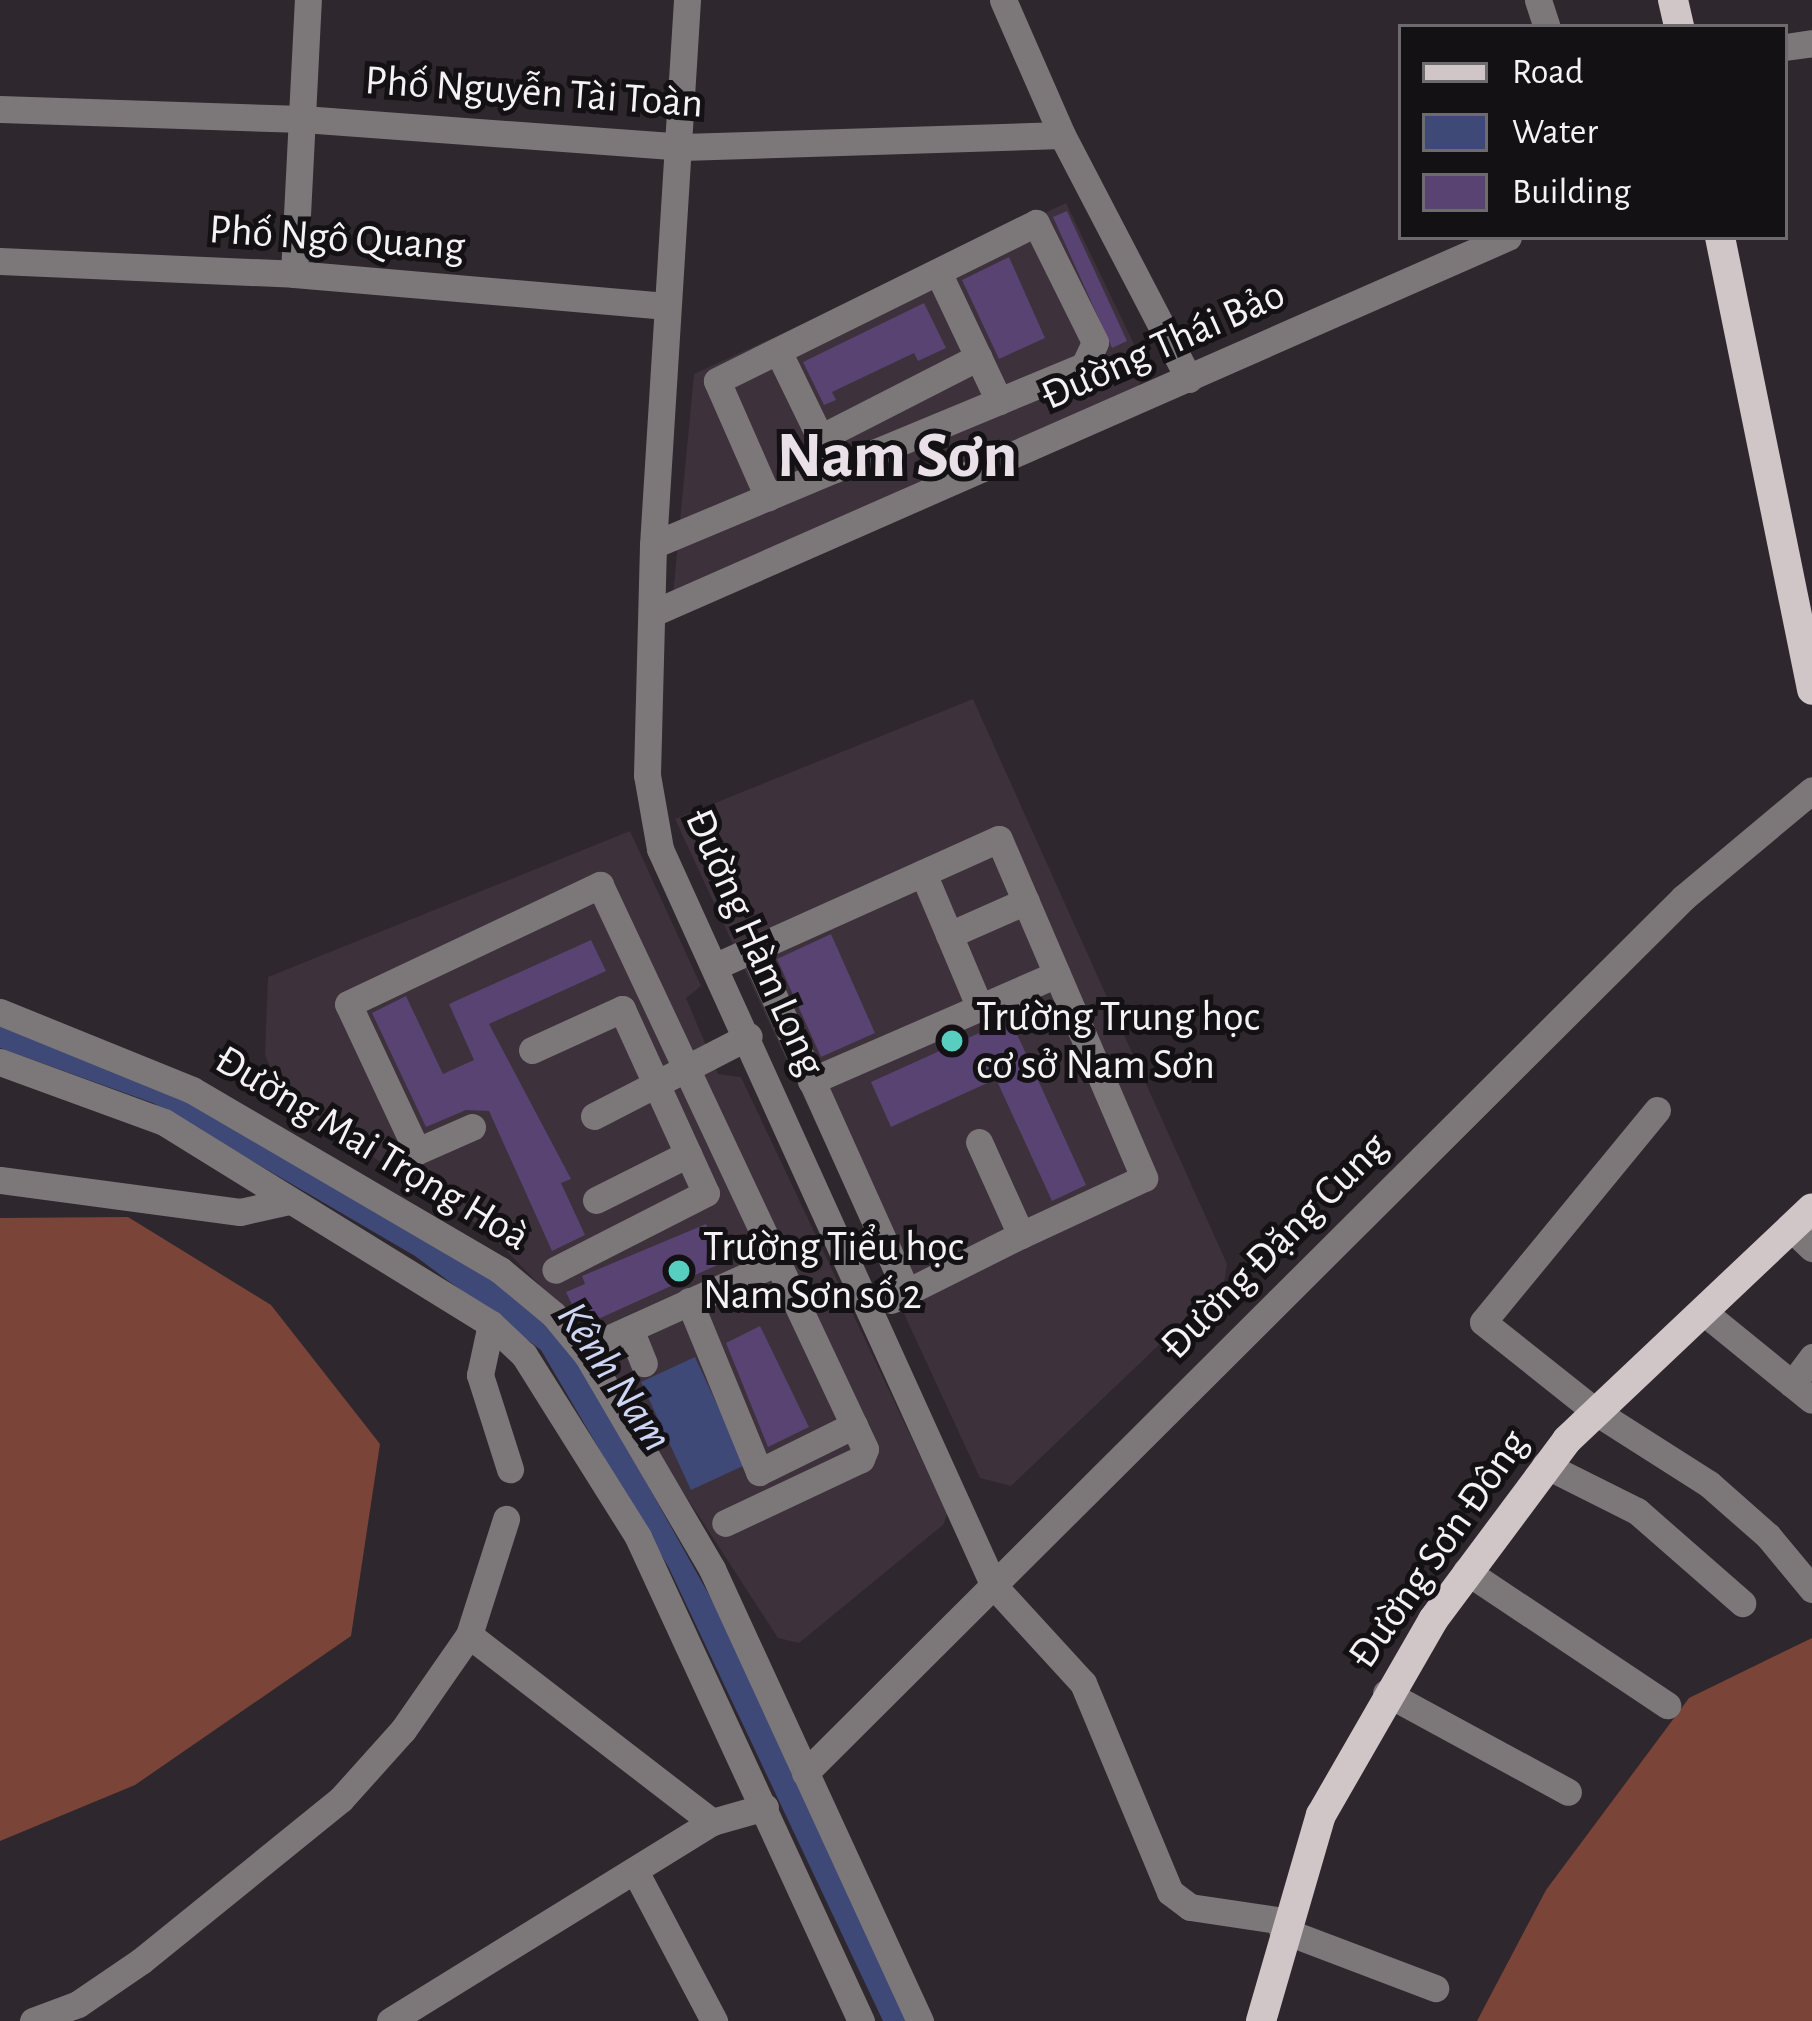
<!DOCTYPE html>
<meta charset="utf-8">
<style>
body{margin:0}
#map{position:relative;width:1812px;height:2021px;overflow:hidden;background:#2e272d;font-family:"Alegreya Sans",sans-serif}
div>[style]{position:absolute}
.built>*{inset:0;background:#3d313b}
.forest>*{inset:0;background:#7b4438}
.water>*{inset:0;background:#3f4978}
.building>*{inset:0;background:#584372}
.minor>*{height:27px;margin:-13.5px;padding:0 13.5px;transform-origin:13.5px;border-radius:13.5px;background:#7c7778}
.major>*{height:30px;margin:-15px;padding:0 15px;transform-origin:15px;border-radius:15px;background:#d0c6c8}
.dots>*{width:33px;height:33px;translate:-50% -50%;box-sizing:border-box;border:6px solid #141114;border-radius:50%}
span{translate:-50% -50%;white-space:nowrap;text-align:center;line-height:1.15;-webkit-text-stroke:10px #141114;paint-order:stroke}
.street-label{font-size:42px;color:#f6f1f5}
.poi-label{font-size:42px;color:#f6f1f5}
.left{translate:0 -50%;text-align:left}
.water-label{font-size:45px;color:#cdd6f4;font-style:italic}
.town-label{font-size:66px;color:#eae0e8;font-weight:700}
.legend{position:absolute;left:1398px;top:24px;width:390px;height:216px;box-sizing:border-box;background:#141114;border:3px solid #6e6b6e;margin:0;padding:15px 21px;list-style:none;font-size:36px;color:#f6f1f5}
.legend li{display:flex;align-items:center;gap:24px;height:60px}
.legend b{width:60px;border:3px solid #6e6b6e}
</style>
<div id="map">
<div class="built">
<i style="clip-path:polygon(1066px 203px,1145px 367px,1137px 392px,673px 595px,694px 374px)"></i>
<i style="clip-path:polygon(973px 699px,1227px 1264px,1224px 1283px,1011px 1486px,980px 1478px,675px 819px)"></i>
<i style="clip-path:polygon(630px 831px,701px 986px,686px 998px,718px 1074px,741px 1077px,947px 1513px,944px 1524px,799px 1643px,778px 1638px,567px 1313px,485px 1229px,284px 1100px,265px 1055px,268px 977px)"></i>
</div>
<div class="forest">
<i style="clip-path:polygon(128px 1217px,271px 1305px,380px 1444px,351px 1636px,135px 1785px,0 1841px,0 1218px)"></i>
<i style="clip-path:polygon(1812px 1638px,1812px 2021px,1477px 2021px,1546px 1890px,1689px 1698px)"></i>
</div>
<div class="water">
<i style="clip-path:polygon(0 1024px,159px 1081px,497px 1279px,538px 1314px,575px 1355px,722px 1618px,907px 2021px,883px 2021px,669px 1568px,541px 1350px,415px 1256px,153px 1103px,0 1048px)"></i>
<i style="clip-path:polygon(695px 1357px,745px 1465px,691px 1490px,641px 1382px)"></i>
</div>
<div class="building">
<i style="clip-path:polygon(1067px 211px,1127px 341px,1112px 348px,1053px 217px)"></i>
<i style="clip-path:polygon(1009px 257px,1045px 338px,999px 359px,962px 280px)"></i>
<i style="clip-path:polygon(924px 303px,946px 348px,918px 361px,914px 353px,832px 392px,836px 400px,824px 405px,803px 362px)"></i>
<i style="clip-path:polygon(831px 934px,875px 1033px,821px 1057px,777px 959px)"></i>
<i style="clip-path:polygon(591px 940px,606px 971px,489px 1024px,571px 1179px,561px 1183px,585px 1235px,552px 1251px,489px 1111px,466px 1110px,426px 1127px,372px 1013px,406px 996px,443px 1074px,474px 1060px,449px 1004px)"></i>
<i style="clip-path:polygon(1010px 1019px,1086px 1185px,1052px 1201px,996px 1079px,891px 1127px,871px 1082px)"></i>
<i style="clip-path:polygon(706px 1224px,724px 1262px,585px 1325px,576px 1313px,566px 1292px,585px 1284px,582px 1276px)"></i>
<i style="clip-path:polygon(760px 1326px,809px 1427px,768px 1447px,726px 1343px)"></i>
</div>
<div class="minor">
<i style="left:687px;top:0;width:546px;rotate:93.57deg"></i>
<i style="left:653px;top:545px;width:230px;rotate:91.5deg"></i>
<i style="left:647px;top:775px;width:75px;rotate:80deg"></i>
<i style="left:660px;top:849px;width:809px;rotate:65.62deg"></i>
<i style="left:994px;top:1586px;width:132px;rotate:47.5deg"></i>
<i style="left:1083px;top:1683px;width:226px;rotate:67.4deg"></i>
<i style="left:1170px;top:1892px;width:25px;rotate:37deg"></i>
<i style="left:1190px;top:1907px;width:95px;rotate:8.5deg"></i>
<i style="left:1003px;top:0;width:147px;rotate:66.4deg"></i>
<i style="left:1062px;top:135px;width:275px;rotate:62.5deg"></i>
<i style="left:1538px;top:0;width:28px;rotate:72deg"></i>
<i style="left:1785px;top:47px;width:27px;rotate:-8deg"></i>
<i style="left:0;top:109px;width:303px;rotate:1.9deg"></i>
<i style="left:303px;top:119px;width:380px;rotate:4.2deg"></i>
<i style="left:682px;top:147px;width:380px;rotate:-1.8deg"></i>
<i style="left:0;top:261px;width:294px;rotate:2.5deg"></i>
<i style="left:294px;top:274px;width:374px;rotate:4.9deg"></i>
<i style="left:938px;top:272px;width:143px;rotate:64.7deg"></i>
<i style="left:294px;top:274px;width:274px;rotate:-87.1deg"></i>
<i style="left:778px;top:351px;width:110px;rotate:64.1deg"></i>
<i style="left:820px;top:438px;width:178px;rotate:-27.1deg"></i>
<i style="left:653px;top:545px;width:125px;rotate:-22.7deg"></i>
<i style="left:768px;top:497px;width:73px;rotate:-22.7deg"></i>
<i style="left:835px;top:469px;width:269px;rotate:-22.5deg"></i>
<i style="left:1084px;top:366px;width:26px;rotate:-65deg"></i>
<i style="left:1095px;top:342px;width:133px;rotate:-116.4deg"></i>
<i style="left:1036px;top:223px;width:356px;rotate:153.7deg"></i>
<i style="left:717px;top:381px;width:127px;rotate:66.3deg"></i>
<i style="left:653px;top:613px;width:934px;rotate:-23.74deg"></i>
<i style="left:923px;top:873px;width:147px;rotate:67.1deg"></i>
<i style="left:949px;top:935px;width:84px;rotate:-23.8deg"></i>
<i style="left:753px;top:950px;width:375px;rotate:65.8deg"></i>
<i style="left:716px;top:966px;width:310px;rotate:-24.2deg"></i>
<i style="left:999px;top:839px;width:369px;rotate:66.8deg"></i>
<i style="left:1144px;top:1178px;width:136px;rotate:155.1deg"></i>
<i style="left:0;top:1012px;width:207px;rotate:22.1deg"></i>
<i style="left:192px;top:1090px;width:357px;rotate:30.3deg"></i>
<i style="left:500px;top:1270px;width:69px;rotate:39.7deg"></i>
<i style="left:553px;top:1314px;width:53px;rotate:50.3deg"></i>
<i style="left:587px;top:1355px;width:248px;rotate:59.7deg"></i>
<i style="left:712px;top:1569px;width:498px;rotate:65.3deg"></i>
<i style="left:532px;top:1050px;width:99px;rotate:-24.5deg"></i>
<i style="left:622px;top:1009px;width:202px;rotate:65.5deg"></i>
<i style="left:706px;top:1193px;width:169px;rotate:153deg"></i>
<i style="left:0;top:1062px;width:175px;rotate:20.1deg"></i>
<i style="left:164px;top:1122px;width:384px;rotate:31.7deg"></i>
<i style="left:491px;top:1324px;width:45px;rotate:43.2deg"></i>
<i style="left:524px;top:1355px;width:215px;rotate:57.9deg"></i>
<i style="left:638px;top:1537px;width:533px;rotate:65.26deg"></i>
<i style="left:811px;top:1081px;width:268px;rotate:-23.5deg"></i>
<i style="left:1657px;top:1110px;width:274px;rotate:129.4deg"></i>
<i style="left:1483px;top:1322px;width:144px;rotate:38.5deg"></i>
<i style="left:1596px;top:1412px;width:134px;rotate:32.5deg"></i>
<i style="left:1709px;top:1484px;width:79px;rotate:41.4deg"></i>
<i style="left:1768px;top:1536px;width:69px;rotate:50.3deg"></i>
<i style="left:594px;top:1116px;width:174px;rotate:-27.3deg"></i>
<i style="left:472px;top:1127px;width:60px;rotate:156.4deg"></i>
<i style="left:417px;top:1151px;width:162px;rotate:-115.1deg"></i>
<i style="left:348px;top:1004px;width:279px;rotate:-25.3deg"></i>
<i style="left:600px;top:885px;width:623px;rotate:64.83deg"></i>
<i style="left:865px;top:1449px;width:11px;rotate:112deg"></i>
<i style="left:861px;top:1459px;width:150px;rotate:154.8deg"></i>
<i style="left:0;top:1180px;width:242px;rotate:7.6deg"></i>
<i style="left:240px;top:1212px;width:50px;rotate:-12.7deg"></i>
<i style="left:596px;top:1200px;width:103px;rotate:-26.6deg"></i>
<i style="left:1791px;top:1228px;width:29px;rotate:44deg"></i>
<i style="left:891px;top:1300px;width:145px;rotate:-26.6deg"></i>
<i style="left:1021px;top:1235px;width:102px;rotate:-114.3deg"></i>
<i style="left:689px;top:1301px;width:185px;rotate:67.7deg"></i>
<i style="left:759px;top:1472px;width:106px;rotate:-26.3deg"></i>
<i style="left:1706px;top:1314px;width:136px;rotate:39.1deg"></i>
<i style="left:491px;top:1324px;width:52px;rotate:102.2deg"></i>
<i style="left:480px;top:1375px;width:99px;rotate:72.3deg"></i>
<i style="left:630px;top:1329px;width:37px;rotate:68deg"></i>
<i style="left:603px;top:1341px;width:192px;rotate:-24.3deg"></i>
<i style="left:1792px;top:1384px;width:34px;rotate:-53deg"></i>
<i style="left:1545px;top:1465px;width:103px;rotate:26.6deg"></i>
<i style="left:1637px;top:1511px;width:140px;rotate:41.2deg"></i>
<i style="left:1466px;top:1571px;width:242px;rotate:33.7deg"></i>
<i style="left:469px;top:1635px;width:307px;rotate:37.6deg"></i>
<i style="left:1386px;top:1693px;width:207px;rotate:28.5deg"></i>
<i style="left:805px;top:1773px;width:1240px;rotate:-44.9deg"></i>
<i style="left:1683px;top:898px;width:168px;rotate:-39.9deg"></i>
<i style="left:635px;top:1871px;width:170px;rotate:62.2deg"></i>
<i style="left:1282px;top:1930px;width:164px;rotate:20.8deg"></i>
<i style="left:33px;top:2021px;width:48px;rotate:-20.7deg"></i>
<i style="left:78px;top:2004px;width:76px;rotate:-34.3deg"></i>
<i style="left:141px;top:1961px;width:257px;rotate:-39deg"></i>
<i style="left:341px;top:1799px;width:93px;rotate:-48.1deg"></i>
<i style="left:403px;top:1730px;width:116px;rotate:-55.2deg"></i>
<i style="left:469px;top:1635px;width:122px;rotate:-72.3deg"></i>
<i style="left:390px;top:2021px;width:379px;rotate:-31.7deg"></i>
<i style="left:712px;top:1822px;width:55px;rotate:-15.8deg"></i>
</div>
<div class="major">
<i style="left:1673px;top:0;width:28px;rotate:77deg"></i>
<i style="left:1720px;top:237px;width:462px;rotate:78.5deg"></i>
<i style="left:1261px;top:2021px;width:215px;rotate:-73.8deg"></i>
<i style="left:1321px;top:1815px;width:225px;rotate:-60.1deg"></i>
<i style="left:1433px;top:1620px;width:224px;rotate:-53.3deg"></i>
<i style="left:1567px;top:1440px;width:337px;rotate:-43.4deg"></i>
</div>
<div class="dots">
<i style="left:952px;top:1041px;background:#58cec0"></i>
<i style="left:679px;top:1271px;background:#58cec0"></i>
</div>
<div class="street-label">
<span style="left:534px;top:92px;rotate:4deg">Phố Nguyễn Tài Toàn</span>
<span style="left:337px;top:238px;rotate:4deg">Phố Ngô Quang</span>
<span style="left:1163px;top:345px;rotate:-24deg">Đường Thái Bảo</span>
<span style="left:755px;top:942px;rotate:66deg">Đường Hàm Long</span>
<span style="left:372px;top:1148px;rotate:31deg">Đường Mai Trọng Hoà</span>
<span style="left:1274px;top:1246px;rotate:-45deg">Đường Đặng Cung</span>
<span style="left:1438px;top:1549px;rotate:-55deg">Đường Sơn Đông</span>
</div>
<div class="poi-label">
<span class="left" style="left:976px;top:1041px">Trường Trung học<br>cơ sở Nam Sơn</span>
<span class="left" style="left:703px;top:1271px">Trường Tiểu học<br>Nam Sơn số 2</span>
</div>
<div class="water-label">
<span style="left:614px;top:1377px;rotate:56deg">Kênh Nam</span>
</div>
<div class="town-label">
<span style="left:897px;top:457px">Nam Sơn</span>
</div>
<ul class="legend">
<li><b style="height:15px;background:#d0c6c8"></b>Road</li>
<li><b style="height:33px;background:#3f4978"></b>Water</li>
<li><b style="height:33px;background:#584372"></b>Building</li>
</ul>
</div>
